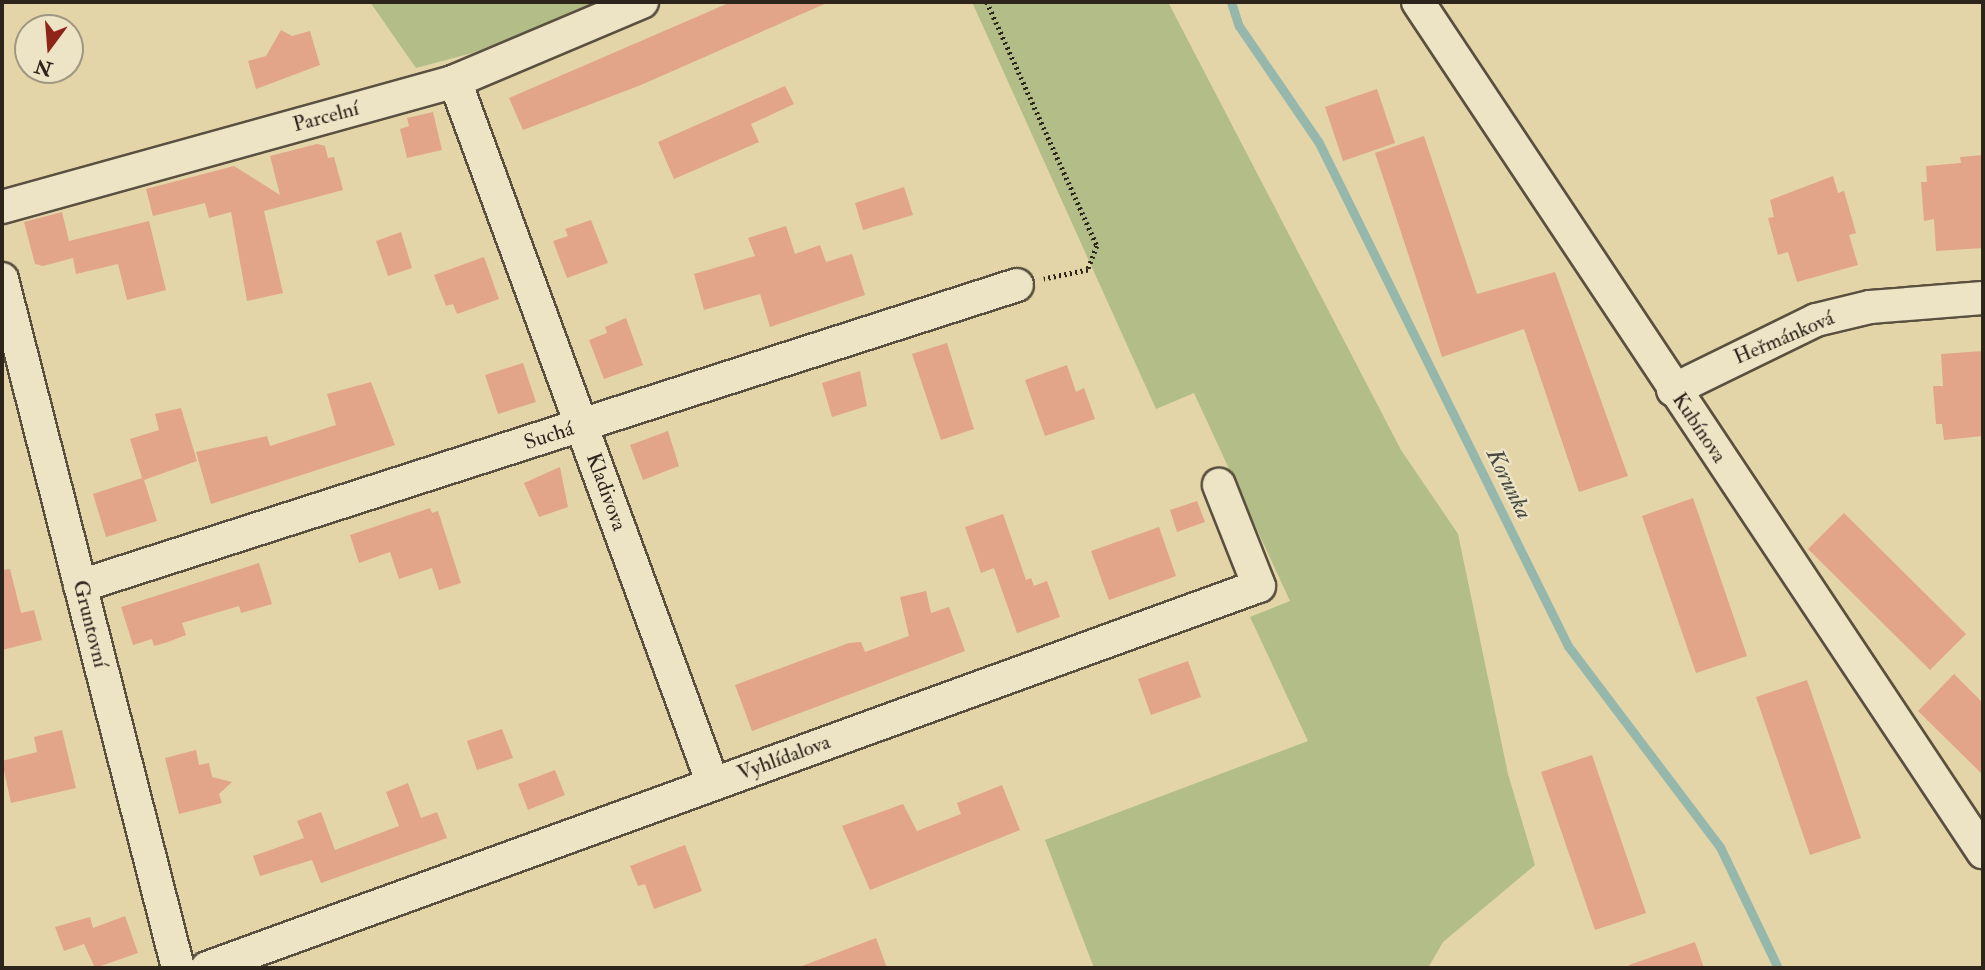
<!DOCTYPE html>
<meta charset="utf-8">
<style>
body{margin:0}
#map{position:relative;width:1985px;height:970px;overflow:hidden;background:#e3d5a7;font-family:"IM FELL Double Pica",serif}
div>[style]{position:absolute}
.green>*{inset:0;background:#b2bd88}
.stream>*{height:9px;margin:-4.5px;padding:0 4.5px;transform-origin:4.5px;border-radius:4.5px;background:#96b8ac}
.building>*{inset:0;background:#e2a58a}
.path>*{height:4.5px;margin-top:-2.25px;transform-origin:0;background:repeating-linear-gradient(90deg,#2d241c 0 2px,transparent 0 5.5px)}
.roads{filter:drop-shadow(2px 0 #5a503f) drop-shadow(-2px 0 #5a503f) drop-shadow(0 2px #5a503f) drop-shadow(0 -2px #5a503f)}
.minor>*{height:32px;margin:-16px;padding:0 16px;transform-origin:16px;border-radius:16px;background:#ede4c6}
span{translate:-50% -50%;white-space:nowrap;text-align:center;line-height:1.15;-webkit-text-stroke:5px #ede4c6;paint-order:stroke}
.street-label{font-size:21px;color:#2d241c}
.water-label{font-size:23px;color:#474940;font-style:italic}
.frame{position:absolute;inset:0;border:4px solid #2d241c;pointer-events:none}
.north{position:absolute;left:14px;top:14px;width:70px;height:70px;box-sizing:border-box;background:#ede4c6;border:2px solid #a09782;border-radius:50%;rotate:196deg;font-size:19px;font-weight:700;line-height:28px;text-align:center;color:#2d241c}
.north::after{content:'';display:block;margin:auto;width:24px;height:32px;background:#8f2418;clip-path:polygon(50% 0,100% 100%,50% 72%,0 100%)}
</style>
<div id="map">
<div class="green">
<i style="clip-path:polygon(370px 2px,605px 2px,472px 53px,416px 68px)"></i>
<i style="clip-path:polygon(972px 2px,1168px 2px,1401px 450px,1458px 534px,1508px 774px,1535px 865px,1443px 942px,1428px 968px,1094px 968px,1045px 840px,1308px 741px,1250px 617px,1290px 601px,1194px 393px,1156px 409px)"></i>
</div>
<div class="stream">
<i style="left:1231px;top:2px;width:25px;rotate:72deg"></i>
<i style="left:1239px;top:26px;width:142px;rotate:55.6deg"></i>
<i style="left:1319px;top:143px;width:561px;rotate:63.66deg"></i>
<i style="left:1568px;top:646px;width:252px;rotate:52.9deg"></i>
<i style="left:1720px;top:847px;width:134px;rotate:64.4deg"></i>
</div>
<div class="building">
<i style="clip-path:polygon(731px 2px,829px 2px,641px 85px,523px 130px,509px 98px)"></i>
<i style="clip-path:polygon(281px 30px,292px 36px,310px 31px,320px 65px,256px 89px,248px 61px,266px 56px)"></i>
<i style="clip-path:polygon(785px 86px,794px 104px,751px 124px,759px 142px,674px 179px,658px 142px)"></i>
<i style="clip-path:polygon(1377px 89px,1395px 143px,1343px 161px,1325px 107px)"></i>
<i style="clip-path:polygon(433px 112px,442px 150px,407px 158px,400px 129px,409px 126px,407px 118px)"></i>
<i style="clip-path:polygon(1424px 136px,1477px 294px,1555px 272px,1628px 476px,1579px 492px,1524px 329px,1442px 357px,1375px 153px)"></i>
<i style="clip-path:polygon(317px 144px,325px 146px,328px 158px,334px 157px,343px 190px,264px 211px,283px 293px,247px 301px,231px 212px,209px 218px,205px 203px,153px 216px,146px 189px,234px 166px,280px 195px,270px 156px)"></i>
<i style="clip-path:polygon(1983px 155px,1983px 248px,1936px 251px,1934px 219px,1924px 221px,1921px 182px,1927px 182px,1926px 166px,1961px 163px,1960px 157px)"></i>
<i style="clip-path:polygon(1833px 176px,1838px 193px,1844px 191px,1856px 233px,1849px 235px,1858px 265px,1797px 282px,1788px 252px,1778px 255px,1768px 218px,1774px 217px,1770px 200px)"></i>
<i style="clip-path:polygon(904px 187px,913px 215px,863px 230px,855px 203px)"></i>
<i style="clip-path:polygon(62px 212px,69px 241px,149px 221px,166px 290px,127px 300px,118px 264px,76px 274px,73px 258px,43px 266px,35px 264px,24px 222px)"></i>
<i style="clip-path:polygon(591px 220px,608px 263px,567px 278px,553px 241px,568px 236px,565px 229px)"></i>
<i style="clip-path:polygon(786px 226px,795px 254px,820px 245px,826px 262px,852px 254px,865px 295px,770px 327px,760px 294px,704px 310px,694px 274px,755px 256px,748px 238px)"></i>
<i style="clip-path:polygon(401px 232px,412px 268px,388px 276px,376px 241px)"></i>
<i style="clip-path:polygon(484px 257px,499px 299px,457px 314px,453px 304px,446px 306px,434px 275px)"></i>
<i style="clip-path:polygon(626px 318px,643px 365px,604px 379px,589px 340px,607px 333px,605px 327px)"></i>
<i style="clip-path:polygon(947px 343px,974px 429px,941px 440px,912px 354px)"></i>
<i style="clip-path:polygon(1983px 351px,1983px 436px,1944px 440px,1942px 424px,1936px 424px,1933px 386px,1943px 386px,1941px 354px)"></i>
<i style="clip-path:polygon(523px 363px,536px 402px,498px 414px,485px 375px)"></i>
<i style="clip-path:polygon(1067px 365px,1076px 392px,1084px 388px,1095px 419px,1045px 436px,1025px 380px)"></i>
<i style="clip-path:polygon(860px 371px,867px 406px,832px 417px,822px 383px)"></i>
<i style="clip-path:polygon(371px 382px,395px 445px,211px 504px,196px 452px,267px 436px,270px 446px,336px 425px,327px 394px)"></i>
<i style="clip-path:polygon(181px 408px,197px 461px,144px 480px,157px 521px,106px 537px,93px 494px,142px 478px,130px 439px,159px 430px,155px 414px)"></i>
<i style="clip-path:polygon(668px 431px,679px 466px,643px 480px,630px 445px)"></i>
<i style="clip-path:polygon(560px 467px,568px 507px,539px 517px,524px 483px)"></i>
<i style="clip-path:polygon(1693px 498px,1747px 656px,1696px 673px,1642px 516px)"></i>
<i style="clip-path:polygon(1197px 501px,1205px 522px,1177px 532px,1170px 510px)"></i>
<i style="clip-path:polygon(430px 508px,432px 513px,438px 511px,461px 583px,439px 590px,432px 568px,399px 579px,390px 552px,359px 563px,350px 535px)"></i>
<i style="clip-path:polygon(1844px 513px,1966px 634px,1930px 670px,1808px 549px)"></i>
<i style="clip-path:polygon(1003px 514px,1026px 580px,1031px 578px,1034px 586px,1047px 581px,1060px 617px,1017px 633px,994px 568px,981px 573px,965px 527px)"></i>
<i style="clip-path:polygon(1159px 527px,1176px 576px,1109px 600px,1091px 551px)"></i>
<i style="clip-path:polygon(259px 563px,272px 604px,241px 613px,239px 606px,182px 623px,186px 635px,168px 642px,154px 646px,152px 639px,133px 645px,121px 607px)"></i>
<i style="clip-path:polygon(10px 569px,21px 613px,34px 610px,42px 640px,2px 650px,2px 570px)"></i>
<i style="clip-path:polygon(926px 591px,931px 613px,949px 607px,965px 651px,752px 731px,735px 685px,849px 643px,861px 642px,865px 652px,909px 636px,900px 597px)"></i>
<i style="clip-path:polygon(1188px 661px,1201px 697px,1151px 715px,1138px 679px)"></i>
<i style="clip-path:polygon(1954px 674px,1983px 703px,1983px 775px,1918px 711px)"></i>
<i style="clip-path:polygon(1807px 680px,1861px 838px,1810px 855px,1756px 697px)"></i>
<i style="clip-path:polygon(502px 729px,513px 758px,477px 770px,467px 741px)"></i>
<i style="clip-path:polygon(62px 730px,76px 788px,11px 803px,2px 761px,37px 752px,34px 737px)"></i>
<i style="clip-path:polygon(196px 750px,199px 765px,209px 763px,212px 777px,232px 782px,219px 794px,222px 803px,179px 814px,165px 758px)"></i>
<i style="clip-path:polygon(1592px 755px,1646px 913px,1595px 930px,1541px 772px)"></i>
<i style="clip-path:polygon(555px 770px,565px 795px,528px 810px,518px 784px)"></i>
<i style="clip-path:polygon(408px 783px,421px 818px,437px 812px,447px 838px,321px 883px,312px 860px,260px 876px,253px 856px,304px 838px,297px 821px,321px 812px,335px 850px,399px 826px,386px 792px)"></i>
<i style="clip-path:polygon(1002px 785px,1020px 830px,870px 890px,842px 826px,903px 804px,917px 831px,961px 814px,957px 803px)"></i>
<i style="clip-path:polygon(685px 845px,702px 891px,654px 909px,645px 884px,638px 886px,630px 866px)"></i>
<i style="clip-path:polygon(125px 916px,138px 953px,95px 968px,84px 944px,64px 951px,55px 927px,90px 917px,93px 928px)"></i>
<i style="clip-path:polygon(876px 938px,887px 968px,803px 968px,802px 966px)"></i>
<i style="clip-path:polygon(1695px 942px,1704px 968px,1629px 968px,1629px 965px)"></i>
</div>
<div class="path">
<i style="left:987px;top:2px;width:268px;rotate:65.7deg"></i>
<i style="left:1097px;top:246px;width:26px;rotate:111deg"></i>
<i style="left:1088px;top:270px;width:45px;rotate:168.4deg"></i>
</div>
<div class="roads">
<div class="minor">
<i style="left:1418px;top:2px;width:1021px;rotate:56.39deg"></i>
<i style="left:455px;top:81px;width:749px;rotate:69.85deg"></i>
<i style="left:2px;top:207px;width:470px;rotate:-15.5deg"></i>
<i style="left:455px;top:81px;width:203px;rotate:-22.9deg"></i>
<i style="left:2px;top:279px;width:711px;rotate:75.67deg"></i>
<i style="left:1673px;top:390px;width:159px;rotate:-26.1deg"></i>
<i style="left:1816px;top:320px;width:56px;rotate:-13.5deg"></i>
<i style="left:1870px;top:307px;width:113px;rotate:-4.6deg"></i>
<i style="left:80px;top:586px;width:984px;rotate:-17.81deg"></i>
<i style="left:207px;top:968px;width:1119px;rotate:-19.96deg"></i>
<i style="left:1259px;top:586px;width:109px;rotate:-111.6deg"></i>
</div>
</div>
<div class="street-label">
<span style="left:326px;top:117px;rotate:-15deg">Parcelní</span>
<span style="left:1784px;top:338px;rotate:-23deg">Heřmánková</span>
<span style="left:1699px;top:428px;rotate:56deg">Kubínova</span>
<span style="left:549px;top:436px;rotate:-18deg">Suchá</span>
<span style="left:606px;top:492px;rotate:70deg">Kladivova</span>
<span style="left:90px;top:624px;rotate:76deg">Gruntovní</span>
<span style="left:784px;top:758px;rotate:-20deg">Vyhlídalova</span>
</div>
<div class="water-label">
<span style="left:1509px;top:484px;rotate:64deg">Korunka</span>
</div>
<div class="frame"></div>
<div class="north">N</div>
</div>
